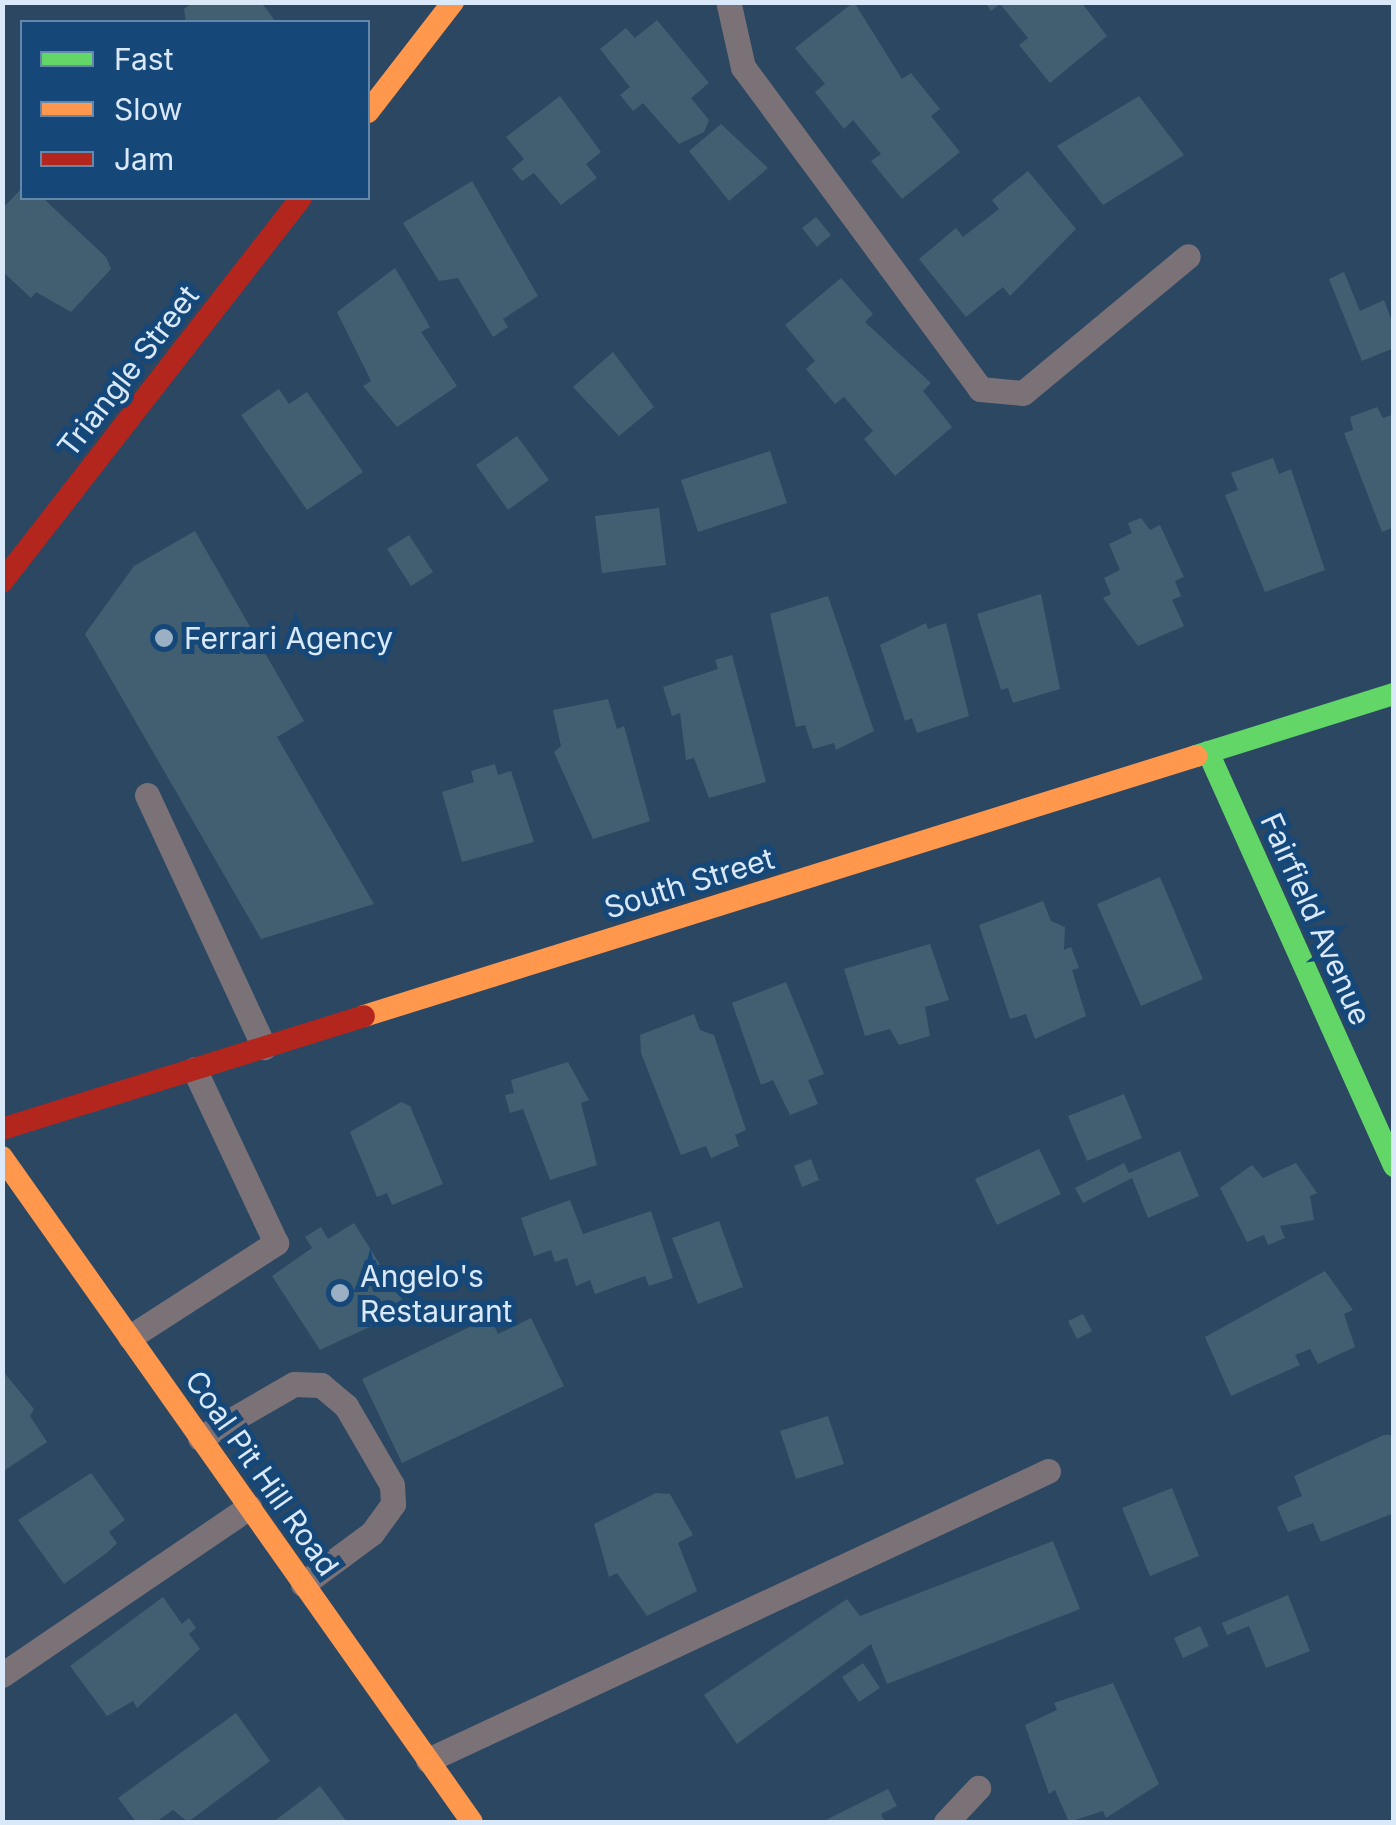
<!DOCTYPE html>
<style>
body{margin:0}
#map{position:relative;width:1396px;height:1825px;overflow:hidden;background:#2b4762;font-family:Inter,sans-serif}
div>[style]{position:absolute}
.building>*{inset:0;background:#425f72}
.lane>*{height:25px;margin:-12.5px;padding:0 12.5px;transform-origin:12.5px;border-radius:12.5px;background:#7b7278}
.fast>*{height:22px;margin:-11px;padding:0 11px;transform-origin:11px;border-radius:11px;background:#63d668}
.slow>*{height:22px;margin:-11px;padding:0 11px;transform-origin:11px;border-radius:11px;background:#ff974d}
.jam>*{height:22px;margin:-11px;padding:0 11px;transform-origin:11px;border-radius:11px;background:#b3261e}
.dots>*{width:28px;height:28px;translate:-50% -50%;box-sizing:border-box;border:5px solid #154878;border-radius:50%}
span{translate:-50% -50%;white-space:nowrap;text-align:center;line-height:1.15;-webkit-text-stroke:10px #154878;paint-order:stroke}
.street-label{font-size:30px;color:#d9e9fa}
.poi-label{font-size:30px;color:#d9e9fa}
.left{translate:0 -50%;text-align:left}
.frame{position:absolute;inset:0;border:5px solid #d9e9fa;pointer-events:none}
.legend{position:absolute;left:20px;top:20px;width:350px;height:180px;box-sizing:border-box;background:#154878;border:2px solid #6388ac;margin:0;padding:12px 18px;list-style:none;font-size:30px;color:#d9e9fa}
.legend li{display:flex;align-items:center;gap:20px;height:50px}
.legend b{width:50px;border:2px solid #6388ac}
</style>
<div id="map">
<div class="building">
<i style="clip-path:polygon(193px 2px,261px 2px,276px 22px,186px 22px,184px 9px)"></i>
<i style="clip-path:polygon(854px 2px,902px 79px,911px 73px,940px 109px,931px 116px,960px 152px,902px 199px,871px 161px,881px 154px,853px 120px,844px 129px,815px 92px,825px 84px,795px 48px)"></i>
<i style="clip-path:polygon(985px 2px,1081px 2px,1107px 36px,1050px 83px,1019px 45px,1028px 38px,1000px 4px,991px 11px)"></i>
<i style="clip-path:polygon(657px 20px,709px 83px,691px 98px,709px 120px,704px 132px,679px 144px,643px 103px,633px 111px,620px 95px,630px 87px,600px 49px,626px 28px,635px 38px)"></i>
<i style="clip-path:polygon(560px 96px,601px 152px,586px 164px,597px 178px,561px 205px,534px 173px,522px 181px,512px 169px,524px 159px,506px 137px)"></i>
<i style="clip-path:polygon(1139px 96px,1184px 155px,1103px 205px,1057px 146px)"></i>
<i style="clip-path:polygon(721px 124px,768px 168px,729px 201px,689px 151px)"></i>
<i style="clip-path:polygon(1028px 171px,1076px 229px,1010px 296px,1003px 287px,966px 317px,919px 259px,956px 228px,963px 237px,999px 209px,992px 200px)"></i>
<i style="clip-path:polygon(472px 181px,538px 296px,503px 319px,508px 327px,493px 337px,458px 278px,439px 281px,403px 223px)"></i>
<i style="clip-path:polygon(22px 188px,22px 198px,45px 200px,106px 257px,111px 269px,71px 312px,36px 292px,31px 298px,2px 271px,2px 209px)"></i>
<i style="clip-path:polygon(816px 217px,831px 235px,817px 247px,802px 228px)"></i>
<i style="clip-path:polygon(395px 268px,430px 327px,421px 332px,457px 386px,397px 427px,363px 386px,371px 381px,337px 312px)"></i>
<i style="clip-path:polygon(1344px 272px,1360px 311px,1384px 300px,1394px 327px,1394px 348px,1362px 361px,1329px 279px)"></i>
<i style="clip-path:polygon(841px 278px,873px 314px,865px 322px,931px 383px,923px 391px,952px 427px,895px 476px,864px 439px,873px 431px,844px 397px,835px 404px,806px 369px,815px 361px,785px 325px)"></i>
<i style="clip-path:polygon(613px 352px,654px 407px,619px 436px,573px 387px)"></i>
<i style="clip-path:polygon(279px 389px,289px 404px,307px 392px,363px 472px,307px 510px,241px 415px)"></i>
<i style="clip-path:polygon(1377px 407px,1383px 418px,1394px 414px,1394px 527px,1382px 532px,1344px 433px,1353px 430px,1350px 417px)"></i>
<i style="clip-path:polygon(517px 436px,549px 480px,508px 510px,476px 465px)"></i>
<i style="clip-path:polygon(770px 451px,787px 503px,698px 532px,681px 480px)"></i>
<i style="clip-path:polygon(1273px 458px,1279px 474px,1291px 469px,1325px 570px,1265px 592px,1225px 495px,1238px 490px,1231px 473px)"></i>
<i style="clip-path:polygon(659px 508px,666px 565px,602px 573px,595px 516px)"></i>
<i style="clip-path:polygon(1141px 518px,1150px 530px,1160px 525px,1184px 577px,1175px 581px,1181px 596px,1172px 600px,1184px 626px,1138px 646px,1103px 598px,1111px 594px,1104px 578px,1120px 570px,1109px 544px,1132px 533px,1128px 523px)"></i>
<i style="clip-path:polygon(195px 531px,304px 721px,277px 737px,374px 904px,261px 939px,85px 634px,134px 566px)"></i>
<i style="clip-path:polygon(409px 535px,433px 572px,411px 586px,387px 549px)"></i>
<i style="clip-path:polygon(1041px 594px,1060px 689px,1013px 703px,1008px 688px,1001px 690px,977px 614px)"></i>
<i style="clip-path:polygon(828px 596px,874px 731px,836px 750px,834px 743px,813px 749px,805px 725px,796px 727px,770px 614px)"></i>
<i style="clip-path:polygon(926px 623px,928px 629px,946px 623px,969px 716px,917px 733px,912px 718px,905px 721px,880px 645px)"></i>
<i style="clip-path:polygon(732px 655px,766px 782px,709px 798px,694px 758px,686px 760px,680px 713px,672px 716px,663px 687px,718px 669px,715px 660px)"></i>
<i style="clip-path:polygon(608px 699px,617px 729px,624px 726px,650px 821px,593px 839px,554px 752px,561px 746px,553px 710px)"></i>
<i style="clip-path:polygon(495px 764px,498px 775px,511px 771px,534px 842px,462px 862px,442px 792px,474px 782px,471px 771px)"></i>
<i style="clip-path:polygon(1160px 877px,1203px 979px,1141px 1006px,1097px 904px)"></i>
<i style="clip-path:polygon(1043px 901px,1051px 921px,1065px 927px,1064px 950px,1071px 947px,1079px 968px,1072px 970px,1086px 1016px,1035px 1039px,1026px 1014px,1010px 1019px,979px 925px)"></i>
<i style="clip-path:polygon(930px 944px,949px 1000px,925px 1007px,930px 1036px,899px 1045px,890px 1029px,865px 1036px,844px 969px)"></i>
<i style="clip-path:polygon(786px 982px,824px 1074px,808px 1080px,818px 1104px,790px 1115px,773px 1080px,761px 1085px,732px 1003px)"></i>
<i style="clip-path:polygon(694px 1014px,700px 1030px,714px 1035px,746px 1130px,735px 1135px,739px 1146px,711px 1158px,706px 1146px,681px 1155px,641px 1053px,640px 1035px)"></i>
<i style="clip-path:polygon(568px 1062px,589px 1100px,581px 1103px,597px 1165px,550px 1180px,523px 1109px,510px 1113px,505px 1095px,514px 1093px,511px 1080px)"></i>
<i style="clip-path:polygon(1124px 1094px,1142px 1138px,1087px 1161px,1068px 1116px)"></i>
<i style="clip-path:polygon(401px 1102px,410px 1106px,443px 1184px,392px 1205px,387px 1193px,377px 1197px,350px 1132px)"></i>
<i style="clip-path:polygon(1039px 1149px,1061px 1194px,997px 1225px,975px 1179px)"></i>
<i style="clip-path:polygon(1180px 1151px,1199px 1196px,1148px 1218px,1132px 1178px,1083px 1203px,1075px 1188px,1124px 1163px,1129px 1173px)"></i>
<i style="clip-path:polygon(811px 1159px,819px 1180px,802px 1187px,794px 1166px)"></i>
<i style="clip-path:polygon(1296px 1163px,1317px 1193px,1310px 1196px,1314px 1220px,1280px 1226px,1285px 1238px,1268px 1245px,1264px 1235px,1247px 1242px,1220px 1188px,1252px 1165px,1263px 1178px)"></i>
<i style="clip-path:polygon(570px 1200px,583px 1234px,651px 1211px,673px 1278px,649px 1286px,645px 1276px,595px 1294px,590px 1280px,576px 1286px,567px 1258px,555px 1262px,551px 1250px,534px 1256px,521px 1218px)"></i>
<i style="clip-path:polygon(719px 1221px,743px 1287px,698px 1304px,672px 1238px)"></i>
<i style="clip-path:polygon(354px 1223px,408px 1309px,320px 1350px,272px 1276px,312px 1248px,305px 1237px,321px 1227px,328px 1239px)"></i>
<i style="clip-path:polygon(1325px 1271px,1353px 1310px,1344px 1314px,1355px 1347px,1318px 1364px,1310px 1349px,1295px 1355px,1300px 1365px,1231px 1396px,1205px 1337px)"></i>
<i style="clip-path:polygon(1083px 1314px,1092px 1331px,1077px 1339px,1068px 1321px)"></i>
<i style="clip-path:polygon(490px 1317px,498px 1334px,531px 1318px,564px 1386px,402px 1463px,362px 1379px)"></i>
<i style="clip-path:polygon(2px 1370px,34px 1409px,30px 1416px,47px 1442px,2px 1472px)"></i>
<i style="clip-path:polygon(828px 1416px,844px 1464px,796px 1479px,780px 1431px)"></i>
<i style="clip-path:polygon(1384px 1435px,1394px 1435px,1394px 1513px,1321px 1542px,1313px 1523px,1288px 1532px,1277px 1507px,1302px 1496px,1294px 1476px)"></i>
<i style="clip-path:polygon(91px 1473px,125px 1520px,109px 1532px,117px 1543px,108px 1552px,64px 1584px,18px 1520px)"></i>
<i style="clip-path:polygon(1172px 1488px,1199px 1556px,1150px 1576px,1122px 1508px)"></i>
<i style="clip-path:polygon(656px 1493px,670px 1494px,693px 1535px,678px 1543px,697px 1591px,647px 1616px,617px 1573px,609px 1577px,594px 1524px)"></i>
<i style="clip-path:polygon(1053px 1541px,1080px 1609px,887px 1684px,871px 1644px,737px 1744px,704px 1695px,847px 1599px,860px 1616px)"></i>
<i style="clip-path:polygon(1288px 1595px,1310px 1651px,1266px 1668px,1249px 1626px,1227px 1635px,1222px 1623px)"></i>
<i style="clip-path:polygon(163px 1597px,182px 1624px,189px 1618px,196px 1628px,189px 1634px,200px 1649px,137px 1708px,133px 1701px,107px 1716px,70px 1666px)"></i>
<i style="clip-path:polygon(1200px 1626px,1209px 1646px,1183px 1658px,1174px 1638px)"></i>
<i style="clip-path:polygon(863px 1663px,880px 1688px,859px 1702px,842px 1677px)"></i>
<i style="clip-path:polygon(1113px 1683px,1159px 1784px,1106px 1818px,1103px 1811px,1069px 1822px,1055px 1790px,1049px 1794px,1025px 1725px,1057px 1710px,1054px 1703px)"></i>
<i style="clip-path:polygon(236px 1713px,270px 1761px,188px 1822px,173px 1810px,156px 1822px,136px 1822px,118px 1798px)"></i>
<i style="clip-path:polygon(320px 1786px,347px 1822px,273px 1822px,305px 1798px)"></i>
<i style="clip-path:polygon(888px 1789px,897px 1806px,881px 1814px,885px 1822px,822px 1822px)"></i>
</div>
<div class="lane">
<i style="left:729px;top:5px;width:64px;rotate:77.3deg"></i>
<i style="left:743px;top:67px;width:400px;rotate:53.6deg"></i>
<i style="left:980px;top:389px;width:43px;rotate:5.3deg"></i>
<i style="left:1023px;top:393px;width:214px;rotate:-39.7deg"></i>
<i style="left:147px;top:795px;width:278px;rotate:65.1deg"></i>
<i style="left:130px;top:1337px;width:174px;rotate:-32.8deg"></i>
<i style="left:276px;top:1243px;width:192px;rotate:-115.2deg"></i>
<i style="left:200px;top:1438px;width:108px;rotate:-29.9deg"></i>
<i style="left:294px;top:1384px;width:27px;rotate:2deg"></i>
<i style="left:321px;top:1385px;width:33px;rotate:40deg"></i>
<i style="left:346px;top:1406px;width:91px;rotate:59.8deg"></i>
<i style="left:392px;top:1485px;width:19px;rotate:87deg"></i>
<i style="left:393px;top:1504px;width:36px;rotate:126deg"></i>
<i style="left:372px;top:1533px;width:86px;rotate:143.5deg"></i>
<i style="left:2px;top:1675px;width:299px;rotate:-34.2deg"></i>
<i style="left:428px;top:1760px;width:684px;rotate:-24.99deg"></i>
<i style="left:946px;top:1822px;width:47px;rotate:-46.7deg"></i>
</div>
<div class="fast">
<i style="left:1208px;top:752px;width:454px;rotate:65.8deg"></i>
<i style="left:1196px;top:756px;width:207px;rotate:-17.4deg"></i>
</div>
<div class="slow">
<i style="left:368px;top:112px;width:139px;rotate:-52.3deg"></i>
<i style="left:364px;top:1016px;width:872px;rotate:-17.35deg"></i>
<i style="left:2px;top:1157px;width:814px;rotate:54.75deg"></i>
</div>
<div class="jam">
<i style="left:2px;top:582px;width:487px;rotate:-52.1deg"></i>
<i style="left:2px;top:1129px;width:379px;rotate:-17.3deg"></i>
</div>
<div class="dots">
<i style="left:164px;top:638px;background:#9cb0c5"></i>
<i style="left:340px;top:1293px;background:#9cb0c5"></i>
</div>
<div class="street-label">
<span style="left:128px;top:371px;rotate:-52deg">Triangle Street</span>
<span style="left:689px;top:883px;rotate:-17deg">South Street</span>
<span style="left:1316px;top:919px;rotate:66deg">Fairfield Avenue</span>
<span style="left:262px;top:1473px;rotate:55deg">Coal Pit Hill Road</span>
</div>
<div class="poi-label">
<span class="left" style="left:184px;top:638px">Ferrari Agency</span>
<span class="left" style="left:360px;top:1293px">Angelo's<br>Restaurant</span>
</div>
<div class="frame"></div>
<ul class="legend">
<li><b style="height:12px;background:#63d668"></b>Fast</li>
<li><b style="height:12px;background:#ff974d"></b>Slow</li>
<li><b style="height:12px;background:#b3261e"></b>Jam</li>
</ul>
</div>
